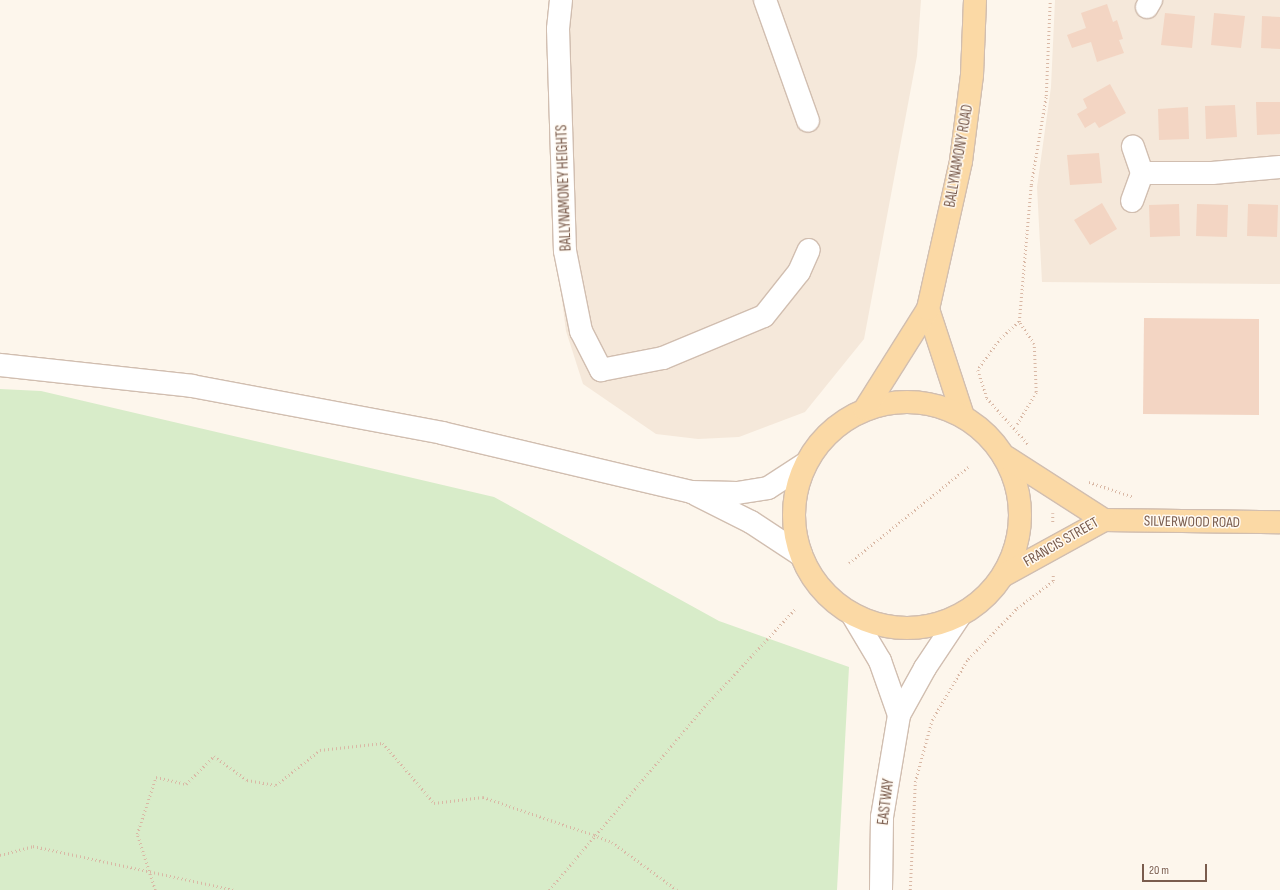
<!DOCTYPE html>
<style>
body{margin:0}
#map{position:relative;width:1280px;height:890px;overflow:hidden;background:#fdf6ec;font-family:"Sofia Sans Condensed",sans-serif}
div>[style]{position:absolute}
.residential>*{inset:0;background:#f5e8da}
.green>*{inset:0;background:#d8ecc9}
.building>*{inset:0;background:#f3d5c3}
.path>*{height:2.5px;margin-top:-1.25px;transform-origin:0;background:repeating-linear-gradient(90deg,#d9b8a5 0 1px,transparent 0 4px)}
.roads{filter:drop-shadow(1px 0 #d1beb0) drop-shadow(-1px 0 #d1beb0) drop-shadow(0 1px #d1beb0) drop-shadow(0 -1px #d1beb0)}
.minor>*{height:22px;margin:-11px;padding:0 11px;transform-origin:11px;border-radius:11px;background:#fff}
.major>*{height:22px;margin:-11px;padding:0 11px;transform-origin:11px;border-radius:11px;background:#fbd9a5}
.major>.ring{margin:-11px;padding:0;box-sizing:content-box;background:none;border:22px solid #fbd9a5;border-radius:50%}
span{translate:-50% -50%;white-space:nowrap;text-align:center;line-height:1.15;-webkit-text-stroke:3px #fffaf3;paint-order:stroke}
.street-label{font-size:15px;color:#7a5c4d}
.scale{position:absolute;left:1142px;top:864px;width:65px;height:18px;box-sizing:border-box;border:2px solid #7a5c4d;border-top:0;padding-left:5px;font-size:12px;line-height:14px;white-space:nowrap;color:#7a5c4d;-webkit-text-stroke:3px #fffaf3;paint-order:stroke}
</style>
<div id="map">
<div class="residential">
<i style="clip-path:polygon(560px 0,921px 0,917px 56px,864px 339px,805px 412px,739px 437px,698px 439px,656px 434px,583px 384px,566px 331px,551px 215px)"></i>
<i style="clip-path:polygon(1055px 0,1280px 0,1280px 284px,1042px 282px,1037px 187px,1051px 87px)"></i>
</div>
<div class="green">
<i style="clip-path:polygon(0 389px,41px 391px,494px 497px,719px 621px,849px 667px,837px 890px,0 890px)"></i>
</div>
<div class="building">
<i style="clip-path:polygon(1107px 4px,1113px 22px,1117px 20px,1123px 39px,1119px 40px,1124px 53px,1097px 62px,1091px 42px,1072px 48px,1067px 35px,1086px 28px,1081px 13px)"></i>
<i style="clip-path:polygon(1165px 13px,1195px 16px,1192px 48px,1161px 45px)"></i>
<i style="clip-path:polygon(1214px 13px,1245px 16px,1241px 48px,1211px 45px)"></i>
<i style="clip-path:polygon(1262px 16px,1280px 17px,1280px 49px,1261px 48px)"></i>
<i style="clip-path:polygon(1110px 84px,1126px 113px,1099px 128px,1095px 122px,1085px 128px,1077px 114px,1087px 108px,1083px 99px)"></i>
<i style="clip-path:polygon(1256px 102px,1280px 102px,1280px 134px,1257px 135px)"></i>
<i style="clip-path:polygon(1235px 105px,1237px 137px,1206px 139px,1205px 106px)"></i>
<i style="clip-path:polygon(1188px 107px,1189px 139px,1159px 140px,1158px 109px)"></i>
<i style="clip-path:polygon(1099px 153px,1102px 183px,1070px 185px,1067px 155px)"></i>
<i style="clip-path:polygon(1102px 203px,1117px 229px,1090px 245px,1074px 220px)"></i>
<i style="clip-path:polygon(1179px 204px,1180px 236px,1150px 237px,1149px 205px)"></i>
<i style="clip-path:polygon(1197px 204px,1228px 205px,1227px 237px,1196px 236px)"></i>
<i style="clip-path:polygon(1248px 204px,1278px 205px,1277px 237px,1247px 236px)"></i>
<i style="clip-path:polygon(1144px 318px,1259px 319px,1259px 415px,1143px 414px)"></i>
</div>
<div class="path">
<i style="left:1019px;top:322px;width:24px;rotate:138deg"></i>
<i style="left:1001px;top:338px;width:39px;rotate:126deg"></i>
<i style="left:978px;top:370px;width:29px;rotate:72deg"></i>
<i style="left:987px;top:398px;width:63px;rotate:48.2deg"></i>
<i style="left:1017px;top:424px;width:37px;rotate:-59deg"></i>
<i style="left:1036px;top:392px;width:48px;rotate:-92.4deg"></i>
<i style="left:1034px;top:344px;width:27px;rotate:-124deg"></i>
<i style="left:1019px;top:322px;width:138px;rotate:-85deg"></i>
<i style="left:1031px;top:185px;width:90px;rotate:-80.4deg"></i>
<i style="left:1046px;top:96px;width:96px;rotate:-87.6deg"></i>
<i style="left:1089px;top:482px;width:47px;rotate:18.4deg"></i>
<i style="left:1053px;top:513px;width:11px;rotate:90deg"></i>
<i style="left:849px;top:563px;width:153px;rotate:-38.9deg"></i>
<i style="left:0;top:855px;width:34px;rotate:-15deg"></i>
<i style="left:33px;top:846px;width:206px;rotate:12.3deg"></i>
<i style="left:155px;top:890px;width:59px;rotate:-107.8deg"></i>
<i style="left:137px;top:834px;width:60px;rotate:-71.6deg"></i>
<i style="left:156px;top:777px;width:31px;rotate:13deg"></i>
<i style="left:186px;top:784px;width:40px;rotate:-45deg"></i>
<i style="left:214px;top:756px;width:41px;rotate:36deg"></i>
<i style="left:247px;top:780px;width:29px;rotate:10deg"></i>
<i style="left:276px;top:785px;width:56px;rotate:-38.5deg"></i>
<i style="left:320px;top:750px;width:63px;rotate:-6.3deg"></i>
<i style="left:383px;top:743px;width:79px;rotate:49.6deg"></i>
<i style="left:434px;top:803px;width:49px;rotate:-7deg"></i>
<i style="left:483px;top:797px;width:117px;rotate:18.9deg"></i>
<i style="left:594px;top:835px;width:19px;rotate:21deg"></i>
<i style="left:612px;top:842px;width:81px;rotate:36.4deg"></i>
<i style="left:549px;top:890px;width:240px;rotate:-49.7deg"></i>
<i style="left:704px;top:707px;width:134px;rotate:-47.1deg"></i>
<i style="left:910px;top:890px;width:108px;rotate:-87.3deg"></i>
<i style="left:915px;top:782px;width:64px;rotate:-74.7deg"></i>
<i style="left:932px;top:720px;width:71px;rotate:-59.5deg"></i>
<i style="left:968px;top:659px;width:71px;rotate:-46.1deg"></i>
<i style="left:1017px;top:608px;width:45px;rotate:-36.9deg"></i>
<i style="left:1053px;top:581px;width:8px;rotate:-90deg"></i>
</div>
<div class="roads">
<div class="minor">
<i style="left:561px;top:0;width:29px;rotate:96deg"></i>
<i style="left:558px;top:29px;width:222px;rotate:88.2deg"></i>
<i style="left:565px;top:251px;width:82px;rotate:78.7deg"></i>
<i style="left:581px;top:331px;width:44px;rotate:62.9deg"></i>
<i style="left:601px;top:370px;width:63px;rotate:-11deg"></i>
<i style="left:663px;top:358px;width:109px;rotate:-22.6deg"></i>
<i style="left:764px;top:316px;width:56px;rotate:-51.5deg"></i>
<i style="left:799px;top:272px;width:24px;rotate:-66deg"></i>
<i style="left:765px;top:0;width:128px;rotate:70.4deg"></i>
<i style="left:1147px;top:7px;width:8px;rotate:-60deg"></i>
<i style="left:1142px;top:173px;width:70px"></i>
<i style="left:1212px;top:173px;width:68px;rotate:-5deg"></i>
<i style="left:1132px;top:201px;width:30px;rotate:-70deg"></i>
<i style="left:1142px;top:173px;width:28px;rotate:-109deg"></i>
<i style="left:0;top:365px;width:193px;rotate:6.2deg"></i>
<i style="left:192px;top:386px;width:254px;rotate:10.6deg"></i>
<i style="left:442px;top:433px;width:256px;rotate:13.3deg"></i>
<i style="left:691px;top:492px;width:46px;rotate:1.2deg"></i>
<i style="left:737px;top:493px;width:31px;rotate:-9deg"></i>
<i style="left:768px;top:488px;width:44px;rotate:-33deg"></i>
<i style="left:697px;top:495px;width:60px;rotate:26.6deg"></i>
<i style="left:751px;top:522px;width:60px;rotate:33.4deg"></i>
<i style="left:852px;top:614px;width:55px;rotate:59.2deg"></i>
<i style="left:880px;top:661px;width:57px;rotate:70.6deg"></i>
<i style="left:881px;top:890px;width:73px;rotate:-89.2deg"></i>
<i style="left:882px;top:817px;width:103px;rotate:-80.5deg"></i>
<i style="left:899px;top:715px;width:54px;rotate:-61deg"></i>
<i style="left:925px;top:668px;width:61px;rotate:-56.3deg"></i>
</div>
<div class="major">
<i style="left:928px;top:309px;width:113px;rotate:71.9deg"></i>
<i class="ring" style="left:794px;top:402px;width:204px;height:204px"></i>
<i style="left:865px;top:409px;width:118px;rotate:-57.8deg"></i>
<i style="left:928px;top:309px;width:152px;rotate:-77.4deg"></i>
<i style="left:961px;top:161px;width:87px;rotate:-82.7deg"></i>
<i style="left:972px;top:75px;width:75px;rotate:-87.7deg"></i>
<i style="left:1006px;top:457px;width:117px;rotate:32.7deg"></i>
<i style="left:1104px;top:520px;width:176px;rotate:0.7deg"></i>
<i style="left:1004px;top:575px;width:114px;rotate:-28.8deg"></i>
</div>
</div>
<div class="street-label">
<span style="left:959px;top:156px;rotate:-80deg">BALLYNAMONY ROAD</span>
<span style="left:564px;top:188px;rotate:-92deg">BALLYNAMONEY HEIGHTS</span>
<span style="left:1192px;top:522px;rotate:1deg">SILVERWOOD ROAD</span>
<span style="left:1061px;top:542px;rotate:-30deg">FRANCIS STREET</span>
<span style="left:886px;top:802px;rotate:-83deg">EASTWAY</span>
</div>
<div class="scale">20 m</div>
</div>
